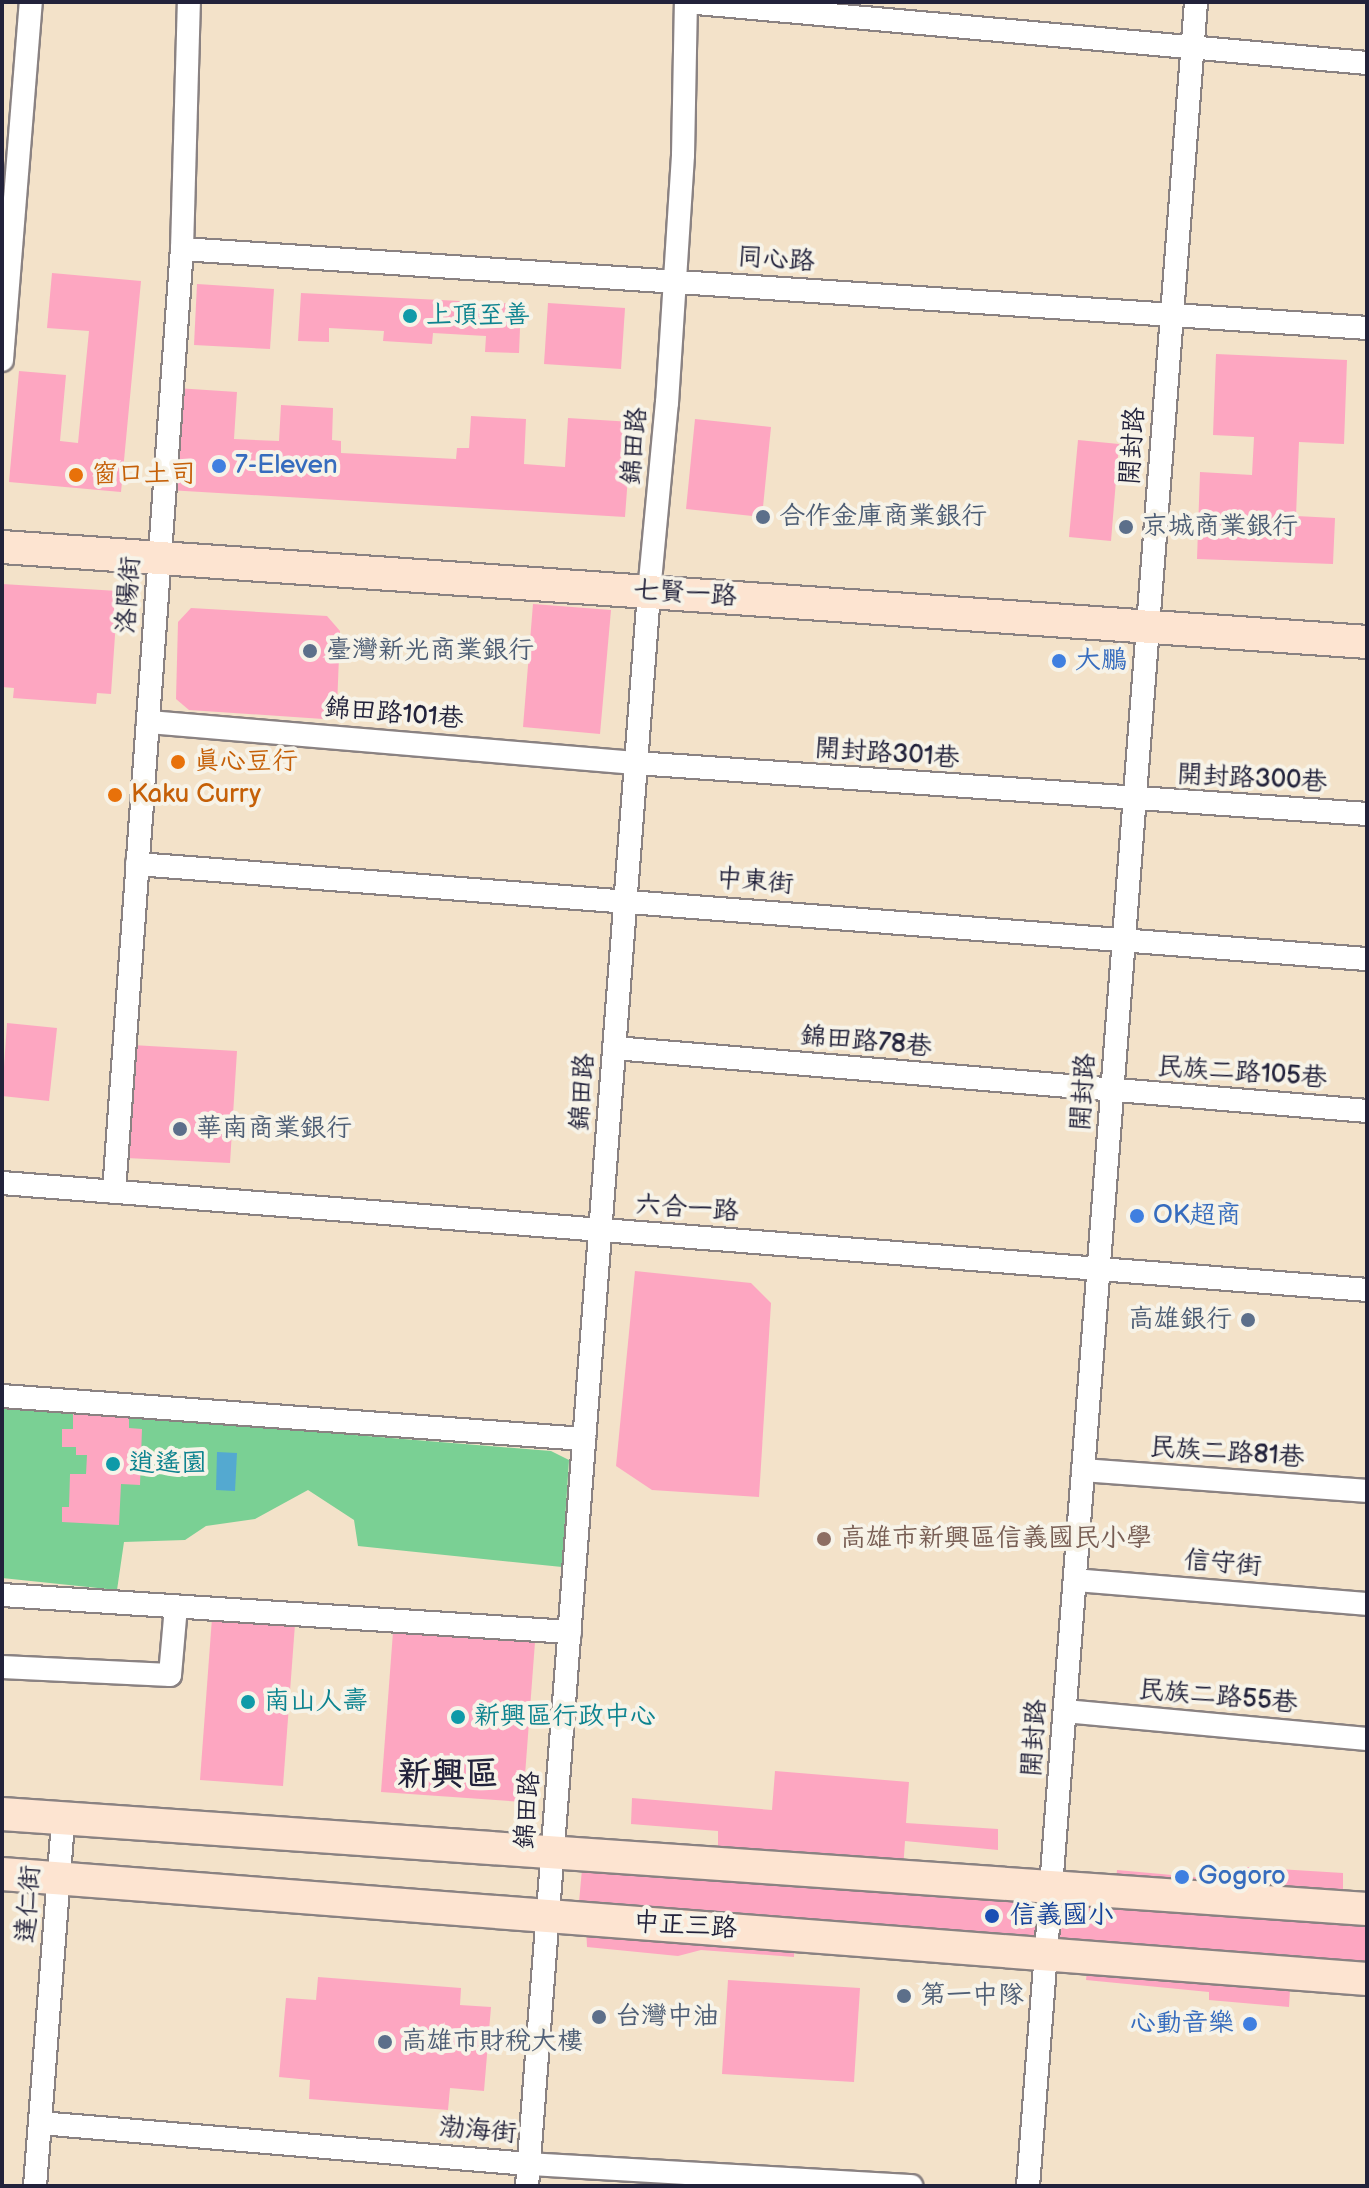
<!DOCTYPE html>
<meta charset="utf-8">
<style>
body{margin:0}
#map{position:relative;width:1369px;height:2188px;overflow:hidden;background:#f3e2c9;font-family:"Balsamiq Sans","LXGW WenKai TC",sans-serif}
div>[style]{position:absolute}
.green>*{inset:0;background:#7ad094}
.water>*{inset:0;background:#54a9d0}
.building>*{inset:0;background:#fda6c1}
.roads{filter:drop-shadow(2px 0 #8a8282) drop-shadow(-2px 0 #8a8282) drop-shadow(0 2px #8a8282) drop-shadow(0 -2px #8a8282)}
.street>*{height:22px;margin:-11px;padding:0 11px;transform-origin:11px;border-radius:11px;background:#fff}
.secondary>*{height:32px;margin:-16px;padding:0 16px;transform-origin:16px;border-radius:16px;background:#fde4d1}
.dots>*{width:22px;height:22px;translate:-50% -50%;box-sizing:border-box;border:4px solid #f7f3e8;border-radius:50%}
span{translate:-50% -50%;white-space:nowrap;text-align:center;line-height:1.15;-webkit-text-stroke:8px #f7f3e8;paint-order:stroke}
.street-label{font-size:26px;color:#22223b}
.culture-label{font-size:26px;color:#0d838f}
.left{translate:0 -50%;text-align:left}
.shop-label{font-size:26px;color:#366cbe}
.right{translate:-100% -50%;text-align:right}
.food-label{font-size:26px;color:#c56008}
.service-label{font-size:26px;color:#4e5e75}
.education-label{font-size:26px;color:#785e54}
.transit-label{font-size:26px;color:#164399}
.district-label{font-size:34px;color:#22223b;font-weight:700}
.frame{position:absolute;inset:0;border:4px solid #22223b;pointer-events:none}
</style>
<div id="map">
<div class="green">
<i style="clip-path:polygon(2px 1406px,551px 1451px,569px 1460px,562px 1567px,358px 1546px,354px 1520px,308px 1490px,255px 1519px,206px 1526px,185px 1540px,124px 1542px,117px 1590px,2px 1578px)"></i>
</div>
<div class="water">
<i style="clip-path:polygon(217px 1452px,237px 1453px,235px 1491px,216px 1490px)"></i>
</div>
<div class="building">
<i style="clip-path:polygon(52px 273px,141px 281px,121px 492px,9px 482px,19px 371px,66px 375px,60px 441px,78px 443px,89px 331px,47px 328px)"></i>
<i style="clip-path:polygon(197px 284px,274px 289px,270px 349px,194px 345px)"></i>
<i style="clip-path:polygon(301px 293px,521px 304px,519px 353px,485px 352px,486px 336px,433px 333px,432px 344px,383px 341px,384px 331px,329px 328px,329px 342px,298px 341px)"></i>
<i style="clip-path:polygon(548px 303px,625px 308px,621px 369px,544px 364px)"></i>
<i style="clip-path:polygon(1216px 354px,1347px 360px,1344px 444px,1299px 442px,1296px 516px,1335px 518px,1333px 564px,1197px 559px,1200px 472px,1252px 475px,1254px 437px,1213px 435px)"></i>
<i style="clip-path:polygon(176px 388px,237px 392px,234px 439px,279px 441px,281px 405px,333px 408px,332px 440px,341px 441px,341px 453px,456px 459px,457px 448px,469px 448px,471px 416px,526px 419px,524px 464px,565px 467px,568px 418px,632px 422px,625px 517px,168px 490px)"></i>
<i style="clip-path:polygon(695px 419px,771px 427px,762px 517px,686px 509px)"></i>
<i style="clip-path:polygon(1078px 440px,1119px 444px,1111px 541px,1069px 537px)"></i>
<i style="clip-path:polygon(2px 584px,118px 591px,111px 694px,97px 693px,96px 704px,13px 698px,14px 688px,2px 687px)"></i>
<i style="clip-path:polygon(533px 604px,611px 610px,600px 734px,523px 727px)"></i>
<i style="clip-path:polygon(191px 608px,327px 616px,340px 631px,337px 707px,323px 719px,189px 710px,176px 699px,178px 622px)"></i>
<i style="clip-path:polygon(7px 1023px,57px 1028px,49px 1101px,2px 1096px)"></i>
<i style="clip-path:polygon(132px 1045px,237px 1051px,230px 1163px,126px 1158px)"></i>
<i style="clip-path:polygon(635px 1271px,751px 1283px,771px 1303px,759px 1497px,652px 1490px,616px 1466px)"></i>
<i style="clip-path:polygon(73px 1413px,129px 1415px,129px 1428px,142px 1429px,140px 1485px,121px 1484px,119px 1525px,62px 1522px,62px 1507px,69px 1507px,70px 1474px,86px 1474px,87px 1455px,76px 1455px,76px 1447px,62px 1447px,62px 1429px,73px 1429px)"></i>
<i style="clip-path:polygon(212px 1618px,295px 1624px,283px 1786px,200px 1780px)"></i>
<i style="clip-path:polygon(393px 1632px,535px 1642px,523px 1802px,381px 1792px)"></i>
<i style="clip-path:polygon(775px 1771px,909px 1782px,906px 1823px,998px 1829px,998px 1850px,905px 1841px,902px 1884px,1114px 1900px,1117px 1870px,1216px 1879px,1246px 1867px,1343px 1873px,1343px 1900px,1367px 1906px,1367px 1985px,1290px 1989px,1289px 2007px,1209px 2000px,1209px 1992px,1086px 1980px,1089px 1952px,795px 1930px,794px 1957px,701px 1950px,678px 1956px,587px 1947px,586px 1925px,578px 1913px,584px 1847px,718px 1857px,718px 1831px,631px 1824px,632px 1798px,772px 1810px)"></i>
<i style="clip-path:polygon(318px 1977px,461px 1988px,460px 2005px,491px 2007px,484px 2091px,450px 2088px,448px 2110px,309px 2099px,310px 2080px,279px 2077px,286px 1998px,316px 2000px)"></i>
<i style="clip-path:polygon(728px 1980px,860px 1988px,854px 2082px,722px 2074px)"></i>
</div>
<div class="roads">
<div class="street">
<i style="left:686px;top:2px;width:684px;rotate:5.12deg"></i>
<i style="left:182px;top:249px;width:1188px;rotate:3.81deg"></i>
<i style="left:2px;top:360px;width:359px;rotate:-85.4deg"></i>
<i style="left:148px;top:722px;width:490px;rotate:4.8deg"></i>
<i style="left:636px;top:763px;width:733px;rotate:3.99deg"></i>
<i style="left:137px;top:864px;width:1234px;rotate:4.42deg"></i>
<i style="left:614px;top:1048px;width:756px;rotate:4.78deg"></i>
<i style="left:2px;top:1183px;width:1369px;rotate:4.48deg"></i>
<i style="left:114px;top:1192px;width:945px;rotate:-85.88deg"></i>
<i style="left:182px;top:249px;width:247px;rotate:-88.4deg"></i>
<i style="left:2px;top:1396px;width:584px;rotate:4.23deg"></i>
<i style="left:1083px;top:1470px;width:285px;rotate:4.2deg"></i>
<i style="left:1075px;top:1580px;width:293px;rotate:4.7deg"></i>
<i style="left:2px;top:1595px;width:569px;rotate:3.73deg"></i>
<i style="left:2px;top:1667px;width:168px;rotate:2.7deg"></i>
<i style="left:170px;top:1675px;width:69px;rotate:-85deg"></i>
<i style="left:1065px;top:1711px;width:303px;rotate:5.3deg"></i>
<i style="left:40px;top:2123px;width:491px;rotate:4.8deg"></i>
<i style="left:529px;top:2164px;width:383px;rotate:3.3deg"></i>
<i style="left:35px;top:2186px;width:369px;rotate:-85.6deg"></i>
<i style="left:527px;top:2186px;width:1599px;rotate:-85.62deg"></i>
<i style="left:649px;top:592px;width:190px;rotate:-84.6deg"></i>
<i style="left:667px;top:403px;width:249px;rotate:-86.3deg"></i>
<i style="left:683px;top:155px;width:153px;rotate:-88.9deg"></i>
<i style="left:1028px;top:2186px;width:2190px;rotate:-85.6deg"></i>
</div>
<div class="secondary">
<i style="left:2px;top:547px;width:1368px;rotate:3.98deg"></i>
<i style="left:2px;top:1814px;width:1368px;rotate:3.98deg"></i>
<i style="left:2px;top:1874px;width:1369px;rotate:4.4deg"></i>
</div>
</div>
<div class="dots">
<i style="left:410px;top:316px;background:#0f9aa8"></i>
<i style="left:219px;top:466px;background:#3f7fe0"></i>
<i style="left:76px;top:475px;background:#e8710a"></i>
<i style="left:763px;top:517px;background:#5c6f8a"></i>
<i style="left:1126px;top:527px;background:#5c6f8a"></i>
<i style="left:310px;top:651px;background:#5c6f8a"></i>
<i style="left:1059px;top:661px;background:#3f7fe0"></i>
<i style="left:178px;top:762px;background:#e8710a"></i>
<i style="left:115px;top:795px;background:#e8710a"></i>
<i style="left:180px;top:1129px;background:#5c6f8a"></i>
<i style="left:1137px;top:1216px;background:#3f7fe0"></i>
<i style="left:1248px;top:1320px;background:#5c6f8a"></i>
<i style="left:113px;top:1464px;background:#0f9aa8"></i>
<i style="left:824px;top:1539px;background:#8d6e63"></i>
<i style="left:248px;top:1702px;background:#0f9aa8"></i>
<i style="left:458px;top:1717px;background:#0f9aa8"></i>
<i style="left:1182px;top:1877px;background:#3f7fe0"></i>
<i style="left:992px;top:1916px;background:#1a4fb4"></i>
<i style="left:904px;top:1996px;background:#5c6f8a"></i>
<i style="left:599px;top:2017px;background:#5c6f8a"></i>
<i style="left:1250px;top:2024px;background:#3f7fe0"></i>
<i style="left:385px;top:2042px;background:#5c6f8a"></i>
</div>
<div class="street-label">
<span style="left:776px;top:260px;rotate:4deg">同心路</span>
<span style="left:635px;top:446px;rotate:-85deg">錦田路</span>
<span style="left:1133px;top:446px;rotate:-86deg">開封路</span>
<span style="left:685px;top:594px;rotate:4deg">七賢一路</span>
<span style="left:129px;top:595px;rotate:-86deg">洛陽街</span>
<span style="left:394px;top:714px;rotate:5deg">錦田路101巷</span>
<span style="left:887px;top:754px;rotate:4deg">開封路301巷</span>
<span style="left:1252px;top:779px;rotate:3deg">開封路300巷</span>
<span style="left:755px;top:882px;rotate:5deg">中東街</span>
<span style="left:866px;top:1042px;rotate:5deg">錦田路78巷</span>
<span style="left:1242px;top:1073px;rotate:4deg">民族二路105巷</span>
<span style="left:583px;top:1092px;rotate:-86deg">錦田路</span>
<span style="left:1084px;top:1092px;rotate:-86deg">開封路</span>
<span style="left:687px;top:1209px;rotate:4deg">六合一路</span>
<span style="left:1227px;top:1453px;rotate:4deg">民族二路81巷</span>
<span style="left:1223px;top:1564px;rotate:5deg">信守街</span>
<span style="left:1218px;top:1697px;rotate:5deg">民族二路55巷</span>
<span style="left:1035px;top:1738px;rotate:-86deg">開封路</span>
<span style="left:528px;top:1810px;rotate:-86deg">錦田路</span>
<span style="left:29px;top:1904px;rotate:-86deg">達仁街</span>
<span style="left:685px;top:1926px;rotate:4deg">中正三路</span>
<span style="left:478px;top:2131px;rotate:5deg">渤海街</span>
</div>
<div class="culture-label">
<span class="left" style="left:426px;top:316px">上頂至善</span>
<span class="left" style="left:129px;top:1464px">逍遙園</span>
<span class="left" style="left:264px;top:1702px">南山人壽</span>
<span class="left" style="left:474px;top:1717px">新興區行政中心</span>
</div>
<div class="shop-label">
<span class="left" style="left:235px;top:466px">7-Eleven</span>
<span class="left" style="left:1075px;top:661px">大鵬</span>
<span class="left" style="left:1153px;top:1216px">OK超商</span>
<span class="left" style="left:1198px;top:1877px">Gogoro</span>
<span class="right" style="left:1234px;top:2024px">心動音樂</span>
</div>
<div class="food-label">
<span class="left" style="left:92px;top:475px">窗口土司</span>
<span class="left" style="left:194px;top:762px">真心豆行</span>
<span class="left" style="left:131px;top:795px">Kaku Curry</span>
</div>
<div class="service-label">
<span class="left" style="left:779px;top:517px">合作金庫商業銀行</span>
<span class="left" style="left:1142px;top:527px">京城商業銀行</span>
<span class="left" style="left:326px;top:651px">臺灣新光商業銀行</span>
<span class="left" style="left:196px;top:1129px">華南商業銀行</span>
<span class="right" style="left:1232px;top:1320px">高雄銀行</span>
<span class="left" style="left:920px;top:1996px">第一中隊</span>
<span class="left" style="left:615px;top:2017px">台灣中油</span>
<span class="left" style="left:401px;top:2042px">高雄市財稅大樓</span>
</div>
<div class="education-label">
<span class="left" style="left:840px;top:1539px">高雄市新興區信義國民小學</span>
</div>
<div class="transit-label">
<span class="left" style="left:1010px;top:1916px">信義國小</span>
</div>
<div class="district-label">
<span style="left:448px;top:1775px">新興區</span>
</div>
<div class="frame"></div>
</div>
